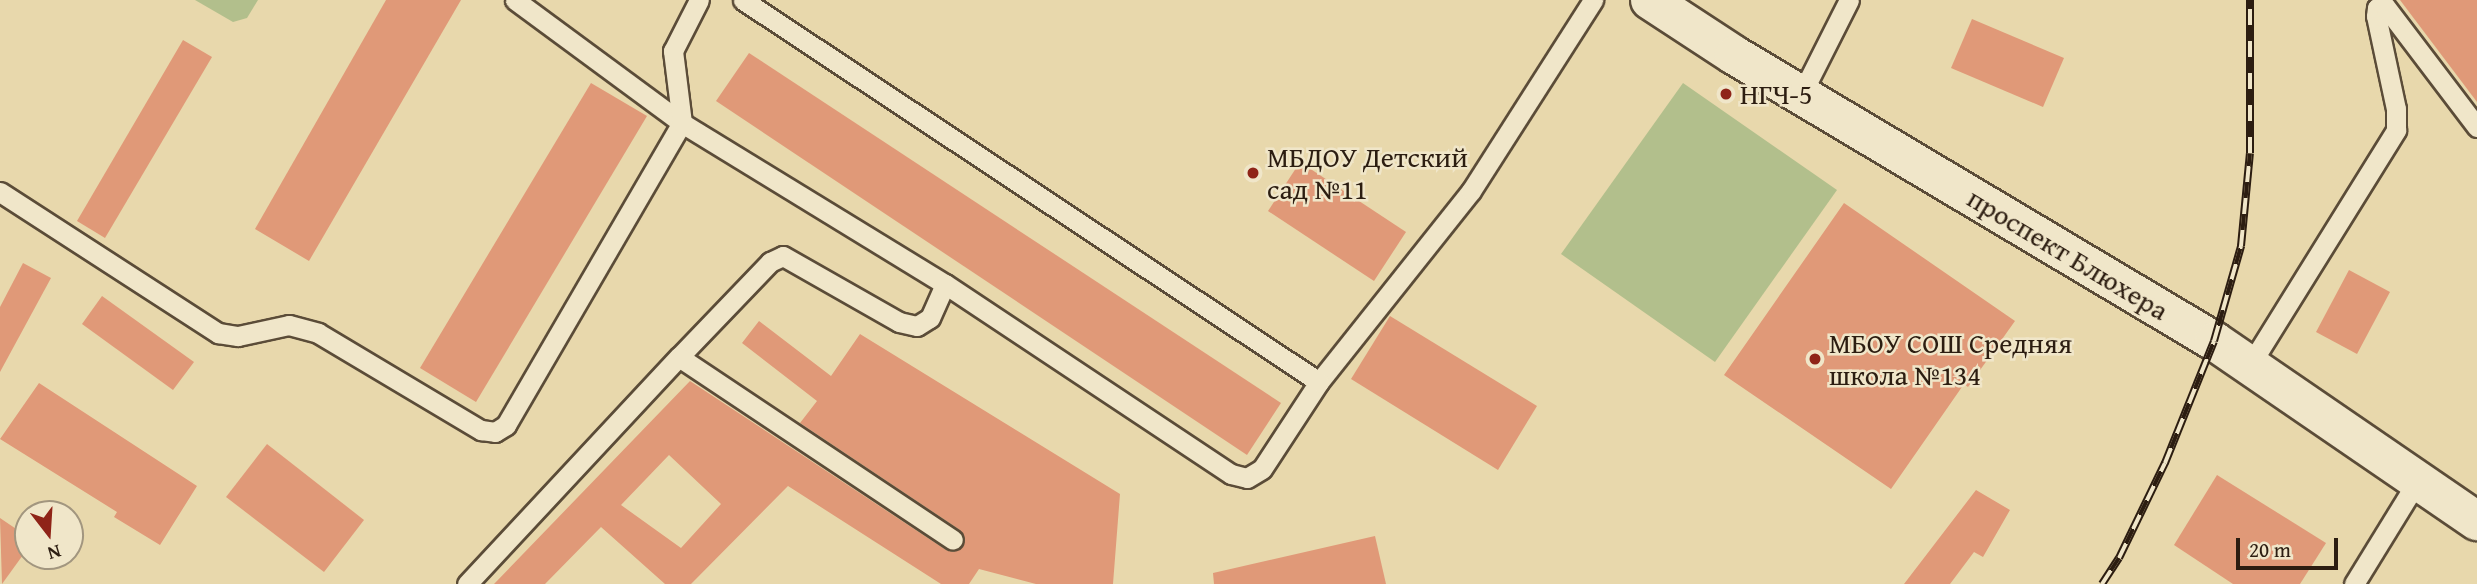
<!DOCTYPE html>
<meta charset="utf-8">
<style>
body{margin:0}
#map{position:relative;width:2477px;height:584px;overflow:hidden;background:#e8d8ac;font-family:"Gentium Book Plus",serif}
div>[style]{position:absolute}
.green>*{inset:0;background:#b2bf8c}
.building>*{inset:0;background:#e09978}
.roads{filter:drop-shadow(2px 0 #5b4c38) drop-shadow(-2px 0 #5b4c38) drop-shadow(0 2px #5b4c38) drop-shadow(0 -2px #5b4c38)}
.service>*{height:19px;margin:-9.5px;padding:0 9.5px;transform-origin:9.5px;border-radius:9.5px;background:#f0e6c9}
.tertiary>*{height:38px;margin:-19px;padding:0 19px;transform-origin:19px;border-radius:19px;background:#f0e6c9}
.rail>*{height:8px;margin-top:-4px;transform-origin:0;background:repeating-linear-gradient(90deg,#f0e6c9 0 16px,#2c1d11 0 32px);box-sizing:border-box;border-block:2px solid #2c1d11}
.dots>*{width:19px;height:19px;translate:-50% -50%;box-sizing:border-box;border:4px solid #f0e6c9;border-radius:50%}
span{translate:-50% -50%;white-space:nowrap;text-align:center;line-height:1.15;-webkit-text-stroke:5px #f0e6c9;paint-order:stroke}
.poi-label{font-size:28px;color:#2c1d11}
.left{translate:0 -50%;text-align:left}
.street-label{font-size:28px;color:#2c1d11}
.north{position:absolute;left:14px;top:500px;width:70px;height:70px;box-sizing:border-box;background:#f0e6c9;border:2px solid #a2967f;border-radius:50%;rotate:163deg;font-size:19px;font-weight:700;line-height:28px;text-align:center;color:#2c1d11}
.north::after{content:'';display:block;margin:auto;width:24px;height:32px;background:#8f2418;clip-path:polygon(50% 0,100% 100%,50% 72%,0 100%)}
.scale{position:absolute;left:2236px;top:538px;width:102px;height:32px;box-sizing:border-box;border:4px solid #2c1d11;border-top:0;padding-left:9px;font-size:21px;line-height:24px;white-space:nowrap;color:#2c1d11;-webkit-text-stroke:5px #f0e6c9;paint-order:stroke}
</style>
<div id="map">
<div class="green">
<i style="clip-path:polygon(195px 0,258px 0,247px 18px,233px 22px)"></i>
<i style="clip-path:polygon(1683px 83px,1837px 190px,1715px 362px,1561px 254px)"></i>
</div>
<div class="building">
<i style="clip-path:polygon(386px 0,461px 0,309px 261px,255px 229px)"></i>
<i style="clip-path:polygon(2400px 0,2477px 0,2477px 102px)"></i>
<i style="clip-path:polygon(1972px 19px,2064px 58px,2043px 107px,1951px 68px)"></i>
<i style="clip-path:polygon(183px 40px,212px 57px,105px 238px,77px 221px)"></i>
<i style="clip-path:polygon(749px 53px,1281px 403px,1247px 455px,716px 101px)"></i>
<i style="clip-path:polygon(591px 83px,647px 116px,476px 402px,420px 368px)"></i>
<i style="clip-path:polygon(1300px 162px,1406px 232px,1374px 281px,1268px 211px)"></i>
<i style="clip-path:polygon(1844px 203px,2015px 321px,1968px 387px,1964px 384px,1891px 489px,1724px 375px)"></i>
<i style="clip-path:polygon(23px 263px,51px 278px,0 372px,0 307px)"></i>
<i style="clip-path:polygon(2349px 270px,2390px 292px,2357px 354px,2316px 332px)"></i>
<i style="clip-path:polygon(102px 296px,194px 362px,173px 390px,82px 324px)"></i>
<i style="clip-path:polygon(1390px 316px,1537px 406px,1498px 470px,1351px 379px)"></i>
<i style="clip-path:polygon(evenodd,759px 321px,831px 376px,860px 334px,1120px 494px,1113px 584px,1036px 584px,979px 569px,969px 584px,941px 584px,788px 486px,691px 584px,665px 584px,601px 527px,545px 584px,494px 584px,690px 381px,946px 550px,953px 552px,963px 547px,965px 540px,960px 530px,800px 423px,817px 401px,742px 343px,759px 321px,669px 455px,721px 504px,681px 548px,621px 505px,669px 455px)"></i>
<i style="clip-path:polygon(39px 383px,197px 486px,160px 545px,114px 517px,117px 512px,0 439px)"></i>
<i style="clip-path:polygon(267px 444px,364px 520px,324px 572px,226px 497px)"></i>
<i style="clip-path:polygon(2217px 475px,2326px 543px,2300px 584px,2233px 584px,2174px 545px)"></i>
<i style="clip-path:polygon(1976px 490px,2010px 510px,1983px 557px,1974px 552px,1950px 584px,1904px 584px)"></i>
<i style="clip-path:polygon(0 518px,28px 537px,28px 548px,2px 584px)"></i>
<i style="clip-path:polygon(1375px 536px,1386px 584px,1214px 584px,1213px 573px)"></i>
</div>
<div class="roads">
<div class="service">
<i style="left:515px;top:0;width:207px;rotate:36.4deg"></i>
<i style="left:682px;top:123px;width:308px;rotate:31.5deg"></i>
<i style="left:945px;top:284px;width:343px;rotate:33.6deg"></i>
<i style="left:1231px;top:474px;width:16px;rotate:14deg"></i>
<i style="left:1247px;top:478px;width:17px;rotate:-31deg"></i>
<i style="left:1262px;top:469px;width:104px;rotate:-56.8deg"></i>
<i style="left:1319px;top:382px;width:244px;rotate:-51.5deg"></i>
<i style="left:1471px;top:191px;width:227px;rotate:-57.4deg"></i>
<i style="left:743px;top:0;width:691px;rotate:33.55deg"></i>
<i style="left:1801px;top:95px;width:106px;rotate:-63.2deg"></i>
<i style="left:0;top:192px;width:260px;rotate:32.9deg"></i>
<i style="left:218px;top:333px;width:20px;rotate:9deg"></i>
<i style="left:238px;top:336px;width:52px;rotate:-12.2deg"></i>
<i style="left:289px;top:325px;width:30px;rotate:15deg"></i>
<i style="left:318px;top:333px;width:190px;rotate:30.8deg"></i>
<i style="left:481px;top:430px;width:14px;rotate:8deg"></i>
<i style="left:495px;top:432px;width:13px;rotate:-32deg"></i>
<i style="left:506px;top:425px;width:350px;rotate:-59.8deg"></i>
<i style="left:682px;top:123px;width:73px;rotate:-97.1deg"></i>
<i style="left:673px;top:51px;width:57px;rotate:-63deg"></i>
<i style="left:679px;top:357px;width:132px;rotate:-46.2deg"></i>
<i style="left:770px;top:262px;width:14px;rotate:-25deg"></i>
<i style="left:783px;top:256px;width:133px;rotate:29.6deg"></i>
<i style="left:899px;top:322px;width:18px;rotate:13deg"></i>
<i style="left:917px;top:326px;width:15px;rotate:-32deg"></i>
<i style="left:930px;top:318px;width:37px;rotate:-66deg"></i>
<i style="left:2250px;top:365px;width:277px;rotate:-58.1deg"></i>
<i style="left:2396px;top:130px;width:21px;rotate:-90deg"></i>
<i style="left:2396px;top:109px;width:95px;rotate:-102.1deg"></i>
<i style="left:2376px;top:16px;width:8px;rotate:-83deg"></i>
<i style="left:2377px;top:8px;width:8px;rotate:-14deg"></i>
<i style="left:2385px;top:6px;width:152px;rotate:52.8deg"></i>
<i style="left:467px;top:584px;width:311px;rotate:-47deg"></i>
<i style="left:679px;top:357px;width:329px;rotate:33.7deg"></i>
<i style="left:2354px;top:584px;width:122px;rotate:-58.4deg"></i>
</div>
<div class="tertiary">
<i style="left:1650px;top:0;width:100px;rotate:33.2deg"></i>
<i style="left:1734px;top:55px;width:559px;rotate:30.79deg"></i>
<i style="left:2214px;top:341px;width:319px;rotate:34.4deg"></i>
</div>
</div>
<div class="rail">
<i style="left:2102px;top:584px;width:31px;rotate:-57deg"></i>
<i style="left:2119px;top:558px;width:106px;rotate:-64.2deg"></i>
<i style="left:2165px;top:463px;width:131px;rotate:-68.1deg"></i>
<i style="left:2214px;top:341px;width:99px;rotate:-74.1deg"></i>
<i style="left:2241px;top:246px;width:93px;rotate:-84.5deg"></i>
<i style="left:2250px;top:153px;width:153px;rotate:-90deg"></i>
</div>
<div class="dots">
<i style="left:1726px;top:94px;background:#8f2418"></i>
<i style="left:1253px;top:173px;background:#8f2418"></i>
<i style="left:1815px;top:359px;background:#8f2418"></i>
</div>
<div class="poi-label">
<span class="left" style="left:1740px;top:94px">НГЧ-5</span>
<span class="left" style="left:1267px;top:173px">МБДОУ Детский<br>сад №11</span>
<span class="left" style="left:1829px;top:359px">МБОУ СОШ Средняя<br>школа №134</span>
</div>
<div class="street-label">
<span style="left:2068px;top:254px;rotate:31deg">проспект Блюхера</span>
</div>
<div class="north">N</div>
<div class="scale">20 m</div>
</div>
